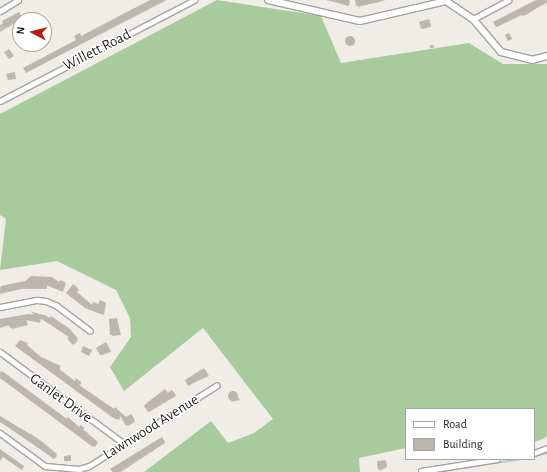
<!DOCTYPE html>
<style>
body{margin:0}
#map{position:relative;width:547px;height:472px;overflow:hidden;background:#efede6;font-family:"Alegreya Sans",sans-serif}
div>[style]{position:absolute}
.forest>*{inset:0;background:#a8cb9e}
.shadow>*{inset:0;background:#0003}
.stream>*{height:1.5px;margin:-0.75px;padding:0 0.75px;transform-origin:0.75px;border-radius:0.75px;background:#aacbd9}
.building>*{inset:0;background:#bcb6af}
.round{border-radius:50%}
.roads{filter:drop-shadow(1px 0 #a3a3a3) drop-shadow(-1px 0 #a3a3a3) drop-shadow(0 1px #a3a3a3) drop-shadow(0 -1px #a3a3a3)}
.minor>*{height:5px;margin:-2.5px;padding:0 2.5px;transform-origin:2.5px;border-radius:2.5px;background:#fff}
.tertiary>*{height:6px;margin:-3px;padding:0 3px;transform-origin:3px;border-radius:3px;background:#fff}
span{translate:-50% -50%;white-space:nowrap;text-align:center;line-height:1.15;-webkit-text-stroke:3px #fff;paint-order:stroke}
.street-label{font-size:15px;color:#1f1f1f}
.legend{position:absolute;left:405px;top:408px;width:130px;height:52px;box-sizing:border-box;background:#fff;border:1px solid #a5a5a5;margin:0;padding:5px 7px;list-style:none;font-size:12px;color:#1f1f1f}
.legend li{display:flex;align-items:center;gap:8px;height:20px}
.legend b{width:20px;border:1px solid #a5a5a5}
.north{position:absolute;left:12px;top:12px;width:40px;height:40px;box-sizing:border-box;background:#fff;border:1px solid #a5a5a5;border-radius:50%;rotate:277deg;font-size:11px;font-weight:700;line-height:16px;text-align:center;color:#1f1f1f}
.north::after{content:'';display:block;margin:auto;width:14px;height:18px;background:#be1b10;clip-path:polygon(50% 0,100% 100%,50% 72%,0 100%)}
</style>
<div id="map">
<div class="forest">
<i style="clip-path:polygon(217px 0,321px 16px,341px 63px,469px 43px,503px 64px,547px 64px,547px 436px,543px 439px,534px 442px,534px 409px,406px 409px,406px 448px,359px 458px,360px 472px,144px 472px,211px 421px,228px 443px,254px 433px,273px 419px,203px 328px,124px 391px,110px 367px,131px 337px,130px 318px,116px 290px,57px 261px,0 270px,6px 219px,0 215px,0 114px)"></i>
</div>
<div class="shadow">
<i style="clip-path:polygon(152px 0,167px 0,27px 72px,82px 37px)"></i>
<i style="clip-path:polygon(326px 0,347px 0,350px 1px,349px 6px)"></i>
<i style="clip-path:polygon(360px 0,386px 0,358px 7px)"></i>
<i style="clip-path:polygon(538px 0,547px 0,547px 3px,497px 27px,494px 22px)"></i>
<i style="clip-path:polygon(19px 14px,22px 19px,0 32px,0 25px)"></i>
<i style="clip-path:polygon(429px 20px,431px 27px,422px 29px,421px 28px)"></i>
<i style="clip-path:polygon(350px 38px,355px 42px,353px 46px,347px 42px)"></i>
<i style="clip-path:polygon(430px 45px,434px 45px,434px 48px,430px 48px)"></i>
<i style="clip-path:polygon(26px 282px,65px 283px,66px 284px,63px 292px,47px 285px,47px 289px,22px 289px,0 294px,0 287px)"></i>
<i style="clip-path:polygon(73px 285px,79px 290px,77px 293px,93px 306px,99px 305px,100px 302px,106px 304px,104px 315px,87px 309px,67px 293px)"></i>
<i style="clip-path:polygon(33px 313px,45px 315px,69px 330px,78px 341px,73px 345px,68px 339px,70px 337px,41px 318px,40px 323px,26px 320px,28px 325px,12px 329px,10px 325px,0 328px,0 319px,28px 314px,37px 316px)"></i>
<i style="clip-path:polygon(117px 319px,121px 335px,113px 336px,111px 335px)"></i>
<i style="clip-path:polygon(27px 344px,27px 347px,40px 357px,60px 367px,60px 371px,75px 382px,77px 380px,81px 383px,80px 386px,126px 419px,132px 416px,135px 422px,128px 426px,121px 416px,119px 420px,114px 418px,17px 347px)"></i>
<i style="clip-path:polygon(106px 344px,111px 352px,102px 355px,101px 354px)"></i>
<i style="clip-path:polygon(205px 370px,209px 376px,189px 385px,186px 381px)"></i>
<i style="clip-path:polygon(0 371px,67px 421px,79px 429px,81px 427px,98px 443px,95px 447px,0 377px)"></i>
<i style="clip-path:polygon(234px 391px,240px 400px,232px 402px,228px 396px)"></i>
<i style="clip-path:polygon(173px 392px,176px 396px,149px 412px,146px 407px)"></i>
<i style="clip-path:polygon(0 416px,30px 437px,31px 434px,57px 456px,55px 459px,0 422px)"></i>
<i style="clip-path:polygon(163px 439px,165px 443px,121px 472px,114px 472px)"></i>
<i style="clip-path:polygon(385px 461px,387px 467px,380px 471px,378px 462px)"></i>
</div>
<div class="stream">
<i style="left:534px;top:456px;width:13px;rotate:-13deg"></i>
<i style="left:438px;top:472px;width:84px;rotate:-8.9deg"></i>
</div>
<div class="building">
<i style="clip-path:polygon(150px 0,164px 0,26px 73px,23px 68px,76px 40px,74px 36px,80px 33px,81px 36px)"></i>
<i style="clip-path:polygon(330px 0,349px 0,348px 6px)"></i>
<i style="clip-path:polygon(355px 0,380px 0,380px 2px,356px 6px)"></i>
<i style="clip-path:polygon(536px 0,547px 1px,528px 14px,523px 16px,522px 14px,496px 27px,493px 22px)"></i>
<i style="clip-path:polygon(19px 12px,22px 17px,5px 28px,2px 21px)"></i>
<i style="clip-path:polygon(429px 19px,431px 26px,421px 29px,419px 22px)"></i>
<i style="clip-path:polygon(509px 33px,512px 39px,508px 41px,505px 35px)"></i>
<i class="round" style="left:345px;top:36px;width:10px;height:10px"></i>
<i style="clip-path:polygon(9px 49px,14px 56px,9px 59px,4px 52px)"></i>
<i style="clip-path:polygon(15px 72px,16px 79px,8px 80px,6px 74px)"></i>
<i style="clip-path:polygon(31px 276px,52px 277px,59px 282px,60px 280px,65px 282px,62px 291px,46px 285px,46px 288px,21px 288px,2px 292px,1px 286px,25px 281px)"></i>
<i style="clip-path:polygon(73px 284px,78px 288px,76px 291px,92px 305px,93px 302px,98px 304px,100px 300px,106px 303px,102px 314px,85px 308px,66px 293px)"></i>
<i style="clip-path:polygon(30px 311px,50px 318px,51px 316px,70px 329px,78px 339px,72px 344px,67px 338px,69px 337px,40px 318px,39px 322px,26px 320px,27px 324px,15px 327px,10px 328px,9px 325px,0 327px,0 319px,34px 314px)"></i>
<i style="clip-path:polygon(117px 318px,120px 334px,110px 335px,109px 319px)"></i>
<i style="clip-path:polygon(20px 340px,28px 343px,27px 345px,41px 357px,61px 366px,59px 369px,75px 381px,76px 378px,81px 382px,79px 385px,114px 409px,115px 407px,126px 417px,131px 414px,135px 420px,126px 426px,120px 415px,117px 419px,112px 417px,15px 346px)"></i>
<i style="clip-path:polygon(106px 342px,111px 351px,100px 355px,96px 348px)"></i>
<i style="clip-path:polygon(83px 346px,92px 350px,89px 356px,81px 352px)"></i>
<i style="clip-path:polygon(204px 368px,208px 374px,188px 386px,185px 380px)"></i>
<i style="clip-path:polygon(2px 371px,67px 419px,68px 417px,79px 427px,81px 425px,84px 428px,83px 430px,97px 441px,93px 447px,0 378px)"></i>
<i style="clip-path:polygon(165px 389px,168px 393px,172px 390px,176px 395px,148px 412px,144px 406px,148px 402px)"></i>
<i class="round" style="left:228px;top:391px;width:10px;height:10px"></i>
<i style="clip-path:polygon(0 416px,40px 440px,57px 454px,54px 459px,0 421px)"></i>
<i style="clip-path:polygon(162px 437px,165px 442px,120px 470px,121px 472px,113px 472px,110px 469px)"></i>
<i style="clip-path:polygon(0 449px,24px 466px,22px 470px,3px 457px,0 461px)"></i>
<i style="clip-path:polygon(71px 455px,71px 461px,64px 461px,64px 456px)"></i>
<i style="clip-path:polygon(386px 460px,387px 466px,378px 470px,377px 461px)"></i>
</div>
<div class="roads">
<div class="minor">
<i style="left:0;top:11px;width:21px;rotate:-31deg"></i>
<i style="left:473px;top:19px;width:40px;rotate:-28deg"></i>
<i style="left:0;top:101px;width:219px;rotate:-27.5deg"></i>
<i style="left:0;top:307px;width:38px;rotate:-11deg"></i>
<i style="left:37px;top:300px;width:9px;rotate:6deg"></i>
<i style="left:46px;top:301px;width:12px;rotate:24deg"></i>
<i style="left:57px;top:306px;width:41px;rotate:37.1deg"></i>
<i style="left:0;top:352px;width:153px;rotate:36.5deg"></i>
<i style="left:0;top:433px;width:56px;rotate:36.3deg"></i>
<i style="left:45px;top:466px;width:34px;rotate:5deg"></i>
<i style="left:79px;top:469px;width:10px;rotate:-17deg"></i>
<i style="left:89px;top:466px;width:151px;rotate:-32.3deg"></i>
<i style="left:534px;top:453px;width:14px;rotate:-21deg"></i>
<i style="left:421px;top:471px;width:77px;rotate:-9deg"></i>
</div>
<div class="tertiary">
<i style="left:268px;top:0;width:94px;rotate:12.9deg"></i>
<i style="left:360px;top:21px;width:88px;rotate:-13.1deg"></i>
<i style="left:446px;top:1px;width:32px;rotate:34deg"></i>
<i style="left:473px;top:19px;width:43px;rotate:49.7deg"></i>
<i style="left:501px;top:52px;width:32px;rotate:14deg"></i>
<i style="left:532px;top:60px;width:16px;rotate:-15deg"></i>
</div>
</div>
<div class="street-label">
<span style="left:97px;top:50px;rotate:-27deg">Willett Road</span>
<span style="left:61px;top:398px;rotate:36deg">Ganlet Drive</span>
<span style="left:151px;top:427px;rotate:-32deg">Lawnwood Avenue</span>
</div>
<ul class="legend">
<li><b style="height:5px;background:#fff"></b>Road</li>
<li><b style="height:11px;background:#bcb6af"></b>Building</li>
</ul>
<div class="north">N</div>
</div>
